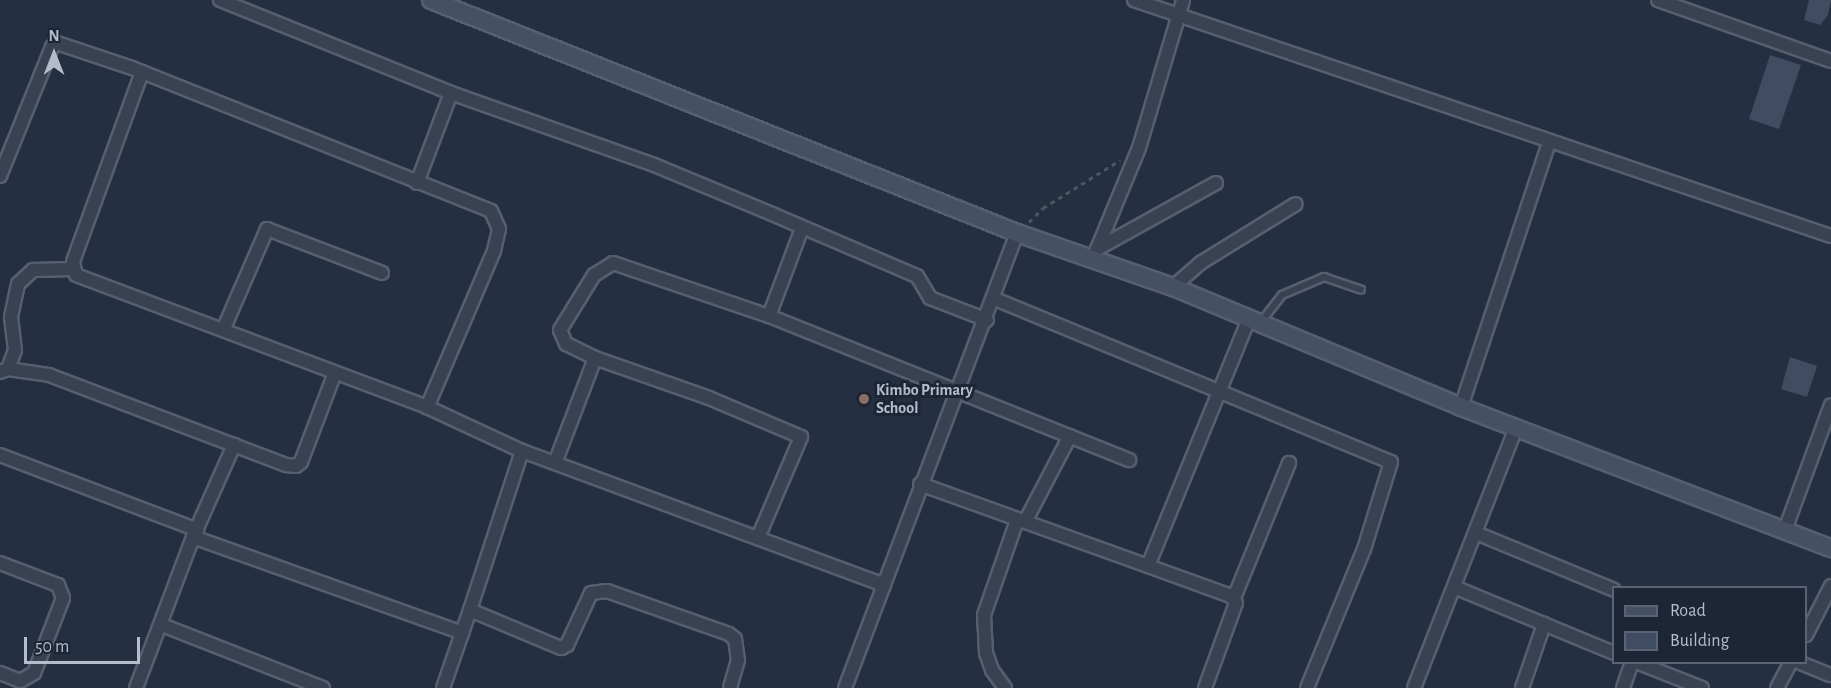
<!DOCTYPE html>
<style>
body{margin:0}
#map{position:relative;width:1831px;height:688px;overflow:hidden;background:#242f42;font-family:"Alegreya Sans",sans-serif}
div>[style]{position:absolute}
.building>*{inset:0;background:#404c62}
.path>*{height:3px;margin-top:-1.5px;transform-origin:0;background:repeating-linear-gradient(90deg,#445b60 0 4.5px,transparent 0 9px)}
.roads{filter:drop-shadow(2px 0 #565f6f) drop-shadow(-2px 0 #565f6f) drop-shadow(0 2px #565f6f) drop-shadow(0 -2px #565f6f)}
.lane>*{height:6px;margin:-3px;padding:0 3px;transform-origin:3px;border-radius:3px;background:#394152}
.street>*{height:12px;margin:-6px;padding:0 6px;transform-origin:6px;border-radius:6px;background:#394152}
.secondary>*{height:16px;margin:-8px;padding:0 8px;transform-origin:8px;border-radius:8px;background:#465065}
.dots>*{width:16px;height:16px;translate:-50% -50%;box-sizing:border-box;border:3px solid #1d2637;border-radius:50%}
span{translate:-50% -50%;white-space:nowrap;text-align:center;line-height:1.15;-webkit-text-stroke:6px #1d2637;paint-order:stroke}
.poi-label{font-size:16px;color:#b5bdcc;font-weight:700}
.left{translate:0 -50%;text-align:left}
.legend{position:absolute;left:1612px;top:586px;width:195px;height:78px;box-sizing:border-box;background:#1d2637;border:2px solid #5a6273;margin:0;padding:8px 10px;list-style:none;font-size:18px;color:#b5bdcc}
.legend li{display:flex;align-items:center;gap:12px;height:30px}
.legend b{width:30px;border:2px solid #5a6273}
.north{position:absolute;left:24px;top:24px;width:60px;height:60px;-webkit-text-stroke:4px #1d2637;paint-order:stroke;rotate:0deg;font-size:16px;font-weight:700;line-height:24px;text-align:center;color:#b5bdcc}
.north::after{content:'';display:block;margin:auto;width:21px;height:27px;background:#b5bdcc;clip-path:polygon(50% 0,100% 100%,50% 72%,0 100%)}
.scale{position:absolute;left:24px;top:637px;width:116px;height:27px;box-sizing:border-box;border:3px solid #b5bdcc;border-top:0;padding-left:8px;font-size:18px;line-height:21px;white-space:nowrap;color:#b5bdcc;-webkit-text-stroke:4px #1d2637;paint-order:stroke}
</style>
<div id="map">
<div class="building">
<i style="clip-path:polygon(1809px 0,1831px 0,1828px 15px,1820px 25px,1804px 20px)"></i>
<i style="clip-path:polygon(1770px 55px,1801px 65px,1779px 129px,1749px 119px)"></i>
<i style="clip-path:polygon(1790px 357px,1817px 366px,1807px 397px,1781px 389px)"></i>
</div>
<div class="path">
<i style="left:1029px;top:222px;width:20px;rotate:-45deg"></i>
<i style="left:1043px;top:208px;width:91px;rotate:-31.9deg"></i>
</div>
<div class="roads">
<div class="lane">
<i style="left:1261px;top:322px;width:34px;rotate:-52deg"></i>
<i style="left:1282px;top:295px;width:46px;rotate:-23.2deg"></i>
<i style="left:1324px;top:277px;width:39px;rotate:19deg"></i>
</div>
<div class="street">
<i style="left:220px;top:0;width:249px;rotate:21.9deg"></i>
<i style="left:451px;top:93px;width:213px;rotate:19.5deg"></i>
<i style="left:652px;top:164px;width:130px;rotate:22.6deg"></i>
<i style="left:772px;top:214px;width:158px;rotate:23.2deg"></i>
<i style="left:917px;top:276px;width:26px;rotate:59deg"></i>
<i style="left:930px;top:298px;width:61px;rotate:21.1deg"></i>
<i style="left:1134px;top:0;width:736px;rotate:18.71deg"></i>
<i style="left:1658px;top:0;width:183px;rotate:19.4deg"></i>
<i style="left:142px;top:72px;width:202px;rotate:110deg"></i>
<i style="left:73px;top:262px;width:13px;rotate:77deg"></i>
<i style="left:76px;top:275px;width:375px;rotate:20.6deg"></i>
<i style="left:427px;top:407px;width:105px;rotate:24.9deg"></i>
<i style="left:522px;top:451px;width:386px;rotate:20.3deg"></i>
<i style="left:0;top:176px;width:139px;rotate:-68deg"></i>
<i style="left:52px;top:47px;width:6px;rotate:-39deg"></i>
<i style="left:57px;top:43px;width:79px;rotate:18.4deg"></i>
<i style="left:132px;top:68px;width:386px;rotate:21.7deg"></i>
<i style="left:491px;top:211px;width:20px;rotate:66deg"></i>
<i style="left:499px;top:229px;width:23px;rotate:103deg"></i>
<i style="left:494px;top:251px;width:170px;rotate:113.2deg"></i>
<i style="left:417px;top:183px;width:96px;rotate:-69.3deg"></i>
<i style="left:1097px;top:249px;width:136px;rotate:-29deg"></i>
<i style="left:1093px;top:259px;width:120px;rotate:-67.5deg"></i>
<i style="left:1139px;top:148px;width:154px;rotate:-73.4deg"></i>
<i style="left:1173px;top:287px;width:38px;rotate:-41deg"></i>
<i style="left:1202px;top:262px;width:110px;rotate:-31.7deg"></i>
<i style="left:995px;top:299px;width:428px;rotate:22.4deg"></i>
<i style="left:1391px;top:462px;width:91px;rotate:107.2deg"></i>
<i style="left:1364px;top:549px;width:150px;rotate:112.3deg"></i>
<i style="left:769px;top:316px;width:94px;rotate:-69.4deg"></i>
<i style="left:224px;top:328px;width:108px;rotate:-66.5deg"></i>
<i style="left:267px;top:229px;width:123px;rotate:20.9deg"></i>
<i style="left:595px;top:358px;width:121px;rotate:19.3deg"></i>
<i style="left:709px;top:398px;width:100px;rotate:23deg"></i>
<i style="left:801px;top:437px;width:110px;rotate:113.1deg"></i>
<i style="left:8px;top:369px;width:41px;rotate:8.3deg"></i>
<i style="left:49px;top:375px;width:254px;rotate:20.8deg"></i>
<i style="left:286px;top:465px;width:10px;rotate:6deg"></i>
<i style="left:296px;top:466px;width:6px;rotate:-39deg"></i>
<i style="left:301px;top:462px;width:93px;rotate:-69.2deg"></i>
<i style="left:0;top:372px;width:9px;rotate:-21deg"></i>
<i style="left:8px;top:369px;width:20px;rotate:-70deg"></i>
<i style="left:15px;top:350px;width:33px;rotate:-97deg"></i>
<i style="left:11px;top:317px;width:34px;rotate:-78deg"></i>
<i style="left:18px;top:284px;width:21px;rotate:-43deg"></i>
<i style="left:33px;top:270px;width:40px;rotate:-1.4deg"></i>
<i style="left:1461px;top:407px;width:279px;rotate:-71.6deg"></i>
<i style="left:0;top:455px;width:211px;rotate:20.8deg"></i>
<i style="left:555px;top:463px;width:112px;rotate:-69.1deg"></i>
<i style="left:595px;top:358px;width:32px;rotate:-154deg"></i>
<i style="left:566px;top:344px;width:15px;rotate:-113deg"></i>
<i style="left:560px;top:330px;width:65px;rotate:-58.3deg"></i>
<i style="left:594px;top:275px;width:22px;rotate:-32deg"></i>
<i style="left:613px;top:263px;width:165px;rotate:18.8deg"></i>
<i style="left:769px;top:316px;width:388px;rotate:21.8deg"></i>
<i style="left:920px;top:484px;width:242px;rotate:19.8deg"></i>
<i style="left:1025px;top:522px;width:97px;rotate:-62.4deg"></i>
<i style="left:1785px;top:530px;width:133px;rotate:-69.8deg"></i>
<i style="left:1476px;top:533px;width:149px;rotate:22.4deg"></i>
<i style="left:193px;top:537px;width:286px;rotate:19.6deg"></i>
<i style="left:0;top:563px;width:62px;rotate:20.8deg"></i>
<i style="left:58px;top:585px;width:14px;rotate:69deg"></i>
<i style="left:63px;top:598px;width:80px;rotate:111.1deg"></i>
<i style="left:34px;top:673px;width:16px;rotate:150deg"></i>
<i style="left:20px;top:681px;width:22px;rotate:-158deg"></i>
<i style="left:1454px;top:587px;width:173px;rotate:22.4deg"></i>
<i style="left:1234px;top:598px;width:146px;rotate:-67.8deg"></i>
<i style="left:470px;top:610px;width:167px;rotate:-71.9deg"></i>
<i style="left:162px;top:625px;width:173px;rotate:21.4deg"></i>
<i style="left:1806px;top:635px;width:55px;rotate:-63deg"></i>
<i style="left:1636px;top:662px;width:71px;rotate:21.5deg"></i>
<i style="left:1798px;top:662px;width:35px;rotate:22deg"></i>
<i style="left:136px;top:688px;width:161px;rotate:-69.3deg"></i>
<i style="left:193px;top:537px;width:101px;rotate:-66deg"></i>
<i style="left:443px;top:688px;width:83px;rotate:-70.9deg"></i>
<i style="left:470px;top:610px;width:99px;rotate:22.7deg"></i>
<i style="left:561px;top:648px;width:7px;rotate:-27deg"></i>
<i style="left:567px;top:645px;width:57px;rotate:-65.2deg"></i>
<i style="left:591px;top:593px;width:16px;rotate:-7deg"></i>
<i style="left:607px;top:591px;width:129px;rotate:19.4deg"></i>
<i style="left:729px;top:634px;width:8px;rotate:40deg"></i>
<i style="left:735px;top:639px;width:21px;rotate:82deg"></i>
<i style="left:738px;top:660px;width:29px;rotate:106deg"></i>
<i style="left:845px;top:688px;width:486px;rotate:-69.3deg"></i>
<i style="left:1005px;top:688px;width:22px;rotate:-126deg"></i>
<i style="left:992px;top:670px;width:18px;rotate:-109deg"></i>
<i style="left:986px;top:653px;width:38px;rotate:-93deg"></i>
<i style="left:984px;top:615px;width:101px;rotate:-70.8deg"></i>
<i style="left:1205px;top:688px;width:90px;rotate:-70deg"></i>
<i style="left:1236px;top:603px;width:9px;rotate:-126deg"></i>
<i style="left:1231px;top:596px;width:88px;rotate:-160.1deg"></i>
<i style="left:1148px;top:566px;width:265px;rotate:-67.8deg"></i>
<i style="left:1414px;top:688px;width:279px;rotate:-68.6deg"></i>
<i style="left:1522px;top:688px;width:68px;rotate:-71deg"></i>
<i style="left:1623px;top:688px;width:28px;rotate:-71deg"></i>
<i style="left:1777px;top:688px;width:30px;rotate:-62deg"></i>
</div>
<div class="secondary">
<i style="left:431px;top:0;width:631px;rotate:21.68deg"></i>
<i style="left:1017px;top:233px;width:165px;rotate:19.1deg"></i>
<i style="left:1173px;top:287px;width:312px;rotate:22.6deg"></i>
<i style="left:1461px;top:407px;width:396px;rotate:20.9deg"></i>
</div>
</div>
<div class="dots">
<i style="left:864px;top:399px;background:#8d6e63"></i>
</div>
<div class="poi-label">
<span class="left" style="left:876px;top:399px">Kimbo Primary<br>School</span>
</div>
<ul class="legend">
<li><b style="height:8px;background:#465065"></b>Road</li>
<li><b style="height:16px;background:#404c62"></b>Building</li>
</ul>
<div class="north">N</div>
<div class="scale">50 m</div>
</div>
